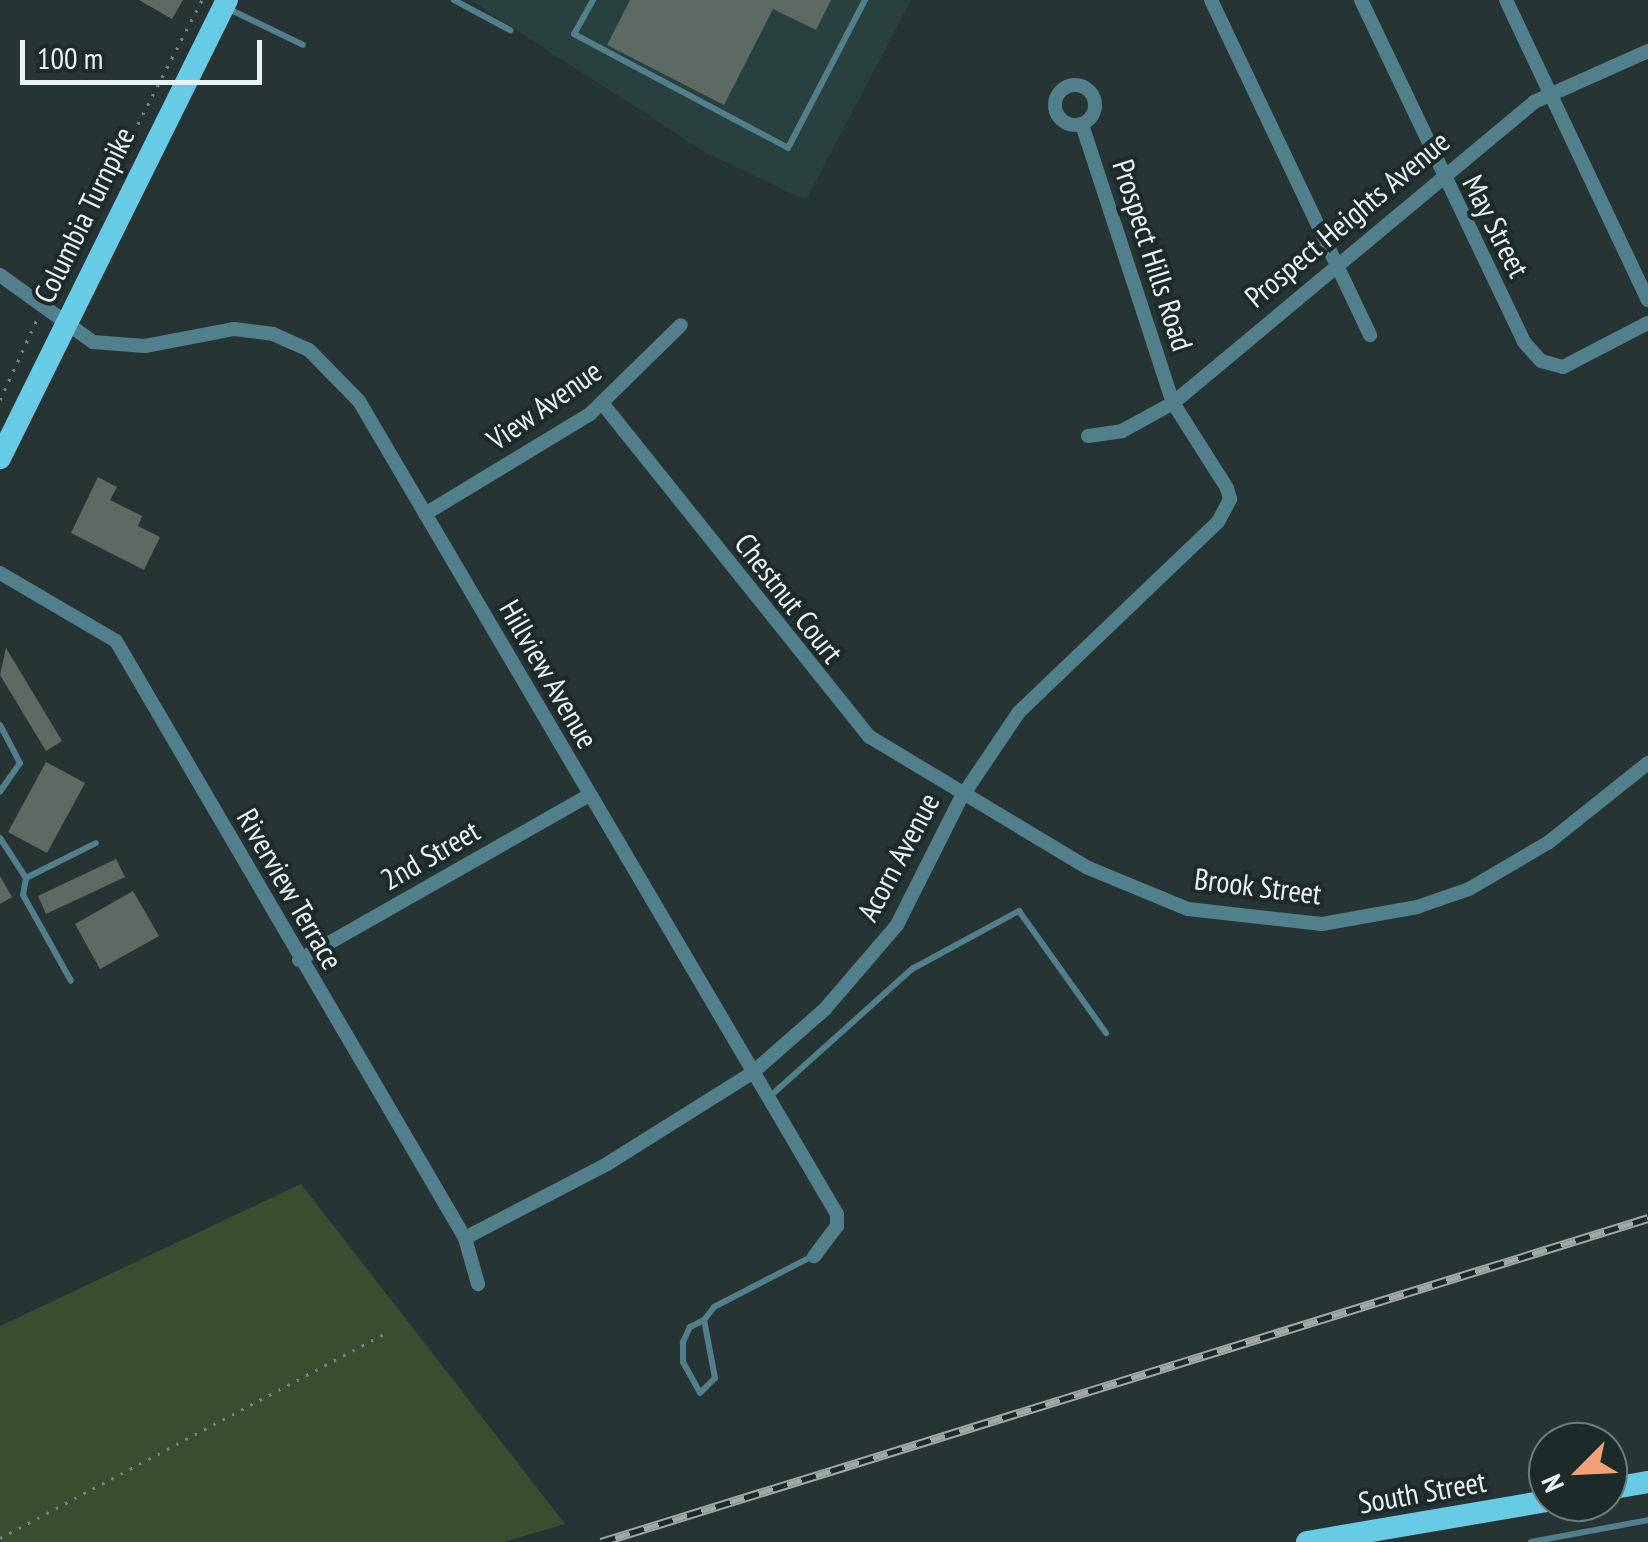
<!DOCTYPE html>
<style>
body{margin:0}
#map{position:relative;width:1648px;height:1542px;overflow:hidden;background:#263534;font-family:"PT Sans Narrow",sans-serif}
div>[style]{position:absolute}
.built>*{inset:0;background:#28413f}
.green>*{inset:0;background:#3a4d2f}
.building>*{inset:0;background:#5c6a63}
.path>*{height:2.5px;margin-top:-1.25px;transform-origin:0;background:repeating-linear-gradient(90deg,#788584 0 2.5px,transparent 0 10.5px)}
.lane>*{height:6px;margin:-3px;padding:0 3px;transform-origin:3px;border-radius:3px;background:#527f8c}
.street>*{height:14px;margin:-7px;padding:0 7px;transform-origin:7px;border-radius:7px;background:#527f8c}
.street>.ring{margin:-7px;padding:0;box-sizing:content-box;background:none;border:14px solid #527f8c;border-radius:50%}
.primary>*{height:22px;margin:-11px;padding:0 11px;transform-origin:11px;border-radius:11px;background:#67cbe6}
.rail>*{height:9px;margin-top:-4.5px;transform-origin:0;background:repeating-linear-gradient(90deg,#1c2b2a 0 15px,#9da8a7 0 30px);box-sizing:border-box;border-block:2px solid #9da8a7}
span{translate:-50% -50%;white-space:nowrap;text-align:center;line-height:1.15;-webkit-text-stroke:8px #1c2b2a;paint-order:stroke}
.street-label{font-size:30px;color:#eaf3f2}
.north{position:absolute;left:1528px;top:1422px;width:100px;height:100px;box-sizing:border-box;background:#1c2b2a;border:2px solid #6e7b7a;border-radius:50%;rotate:246deg;font-size:28px;font-weight:700;line-height:40px;text-align:center;color:#eaf3f2}
.north::after{content:'';display:block;margin:auto;width:35px;height:45px;background:#efa376;clip-path:polygon(50% 0,100% 100%,50% 72%,0 100%)}
.scale{position:absolute;left:20px;top:40px;width:242px;height:45px;box-sizing:border-box;border:5px solid #eaf3f2;border-top:0;padding-left:12px;font-size:30px;line-height:35px;white-space:nowrap;color:#eaf3f2;-webkit-text-stroke:8px #1c2b2a;paint-order:stroke}
</style>
<div id="map">
<div class="built">
<i style="clip-path:polygon(470px 0,911px 0,806px 200px,708px 154px)"></i>
</div>
<div class="green">
<i style="clip-path:polygon(301px 1184px,565px 1524px,504px 1542px,0 1542px,0 1326px)"></i>
</div>
<div class="building">
<i style="clip-path:polygon(139px 0,183px 0,172px 19px)"></i>
<i style="clip-path:polygon(630px 0,831px 0,816px 30px,773px 9px,724px 105px,607px 45px)"></i>
<i style="clip-path:polygon(98px 477px,117px 487px,110px 500px,142px 516px,138px 526px,160px 537px,144px 570px,71px 533px)"></i>
<i style="clip-path:polygon(6px 648px,62px 741px,46px 751px,0 675px)"></i>
<i style="clip-path:polygon(46px 762px,85px 783px,47px 853px,8px 832px)"></i>
<i style="clip-path:polygon(116px 859px,125px 877px,46px 914px,38px 896px)"></i>
<i style="clip-path:polygon(0 876px,12px 897px,0 904px)"></i>
<i style="clip-path:polygon(133px 891px,159px 936px,100px 969px,75px 924px)"></i>
</div>
<div class="path">
<i style="left:51px;top:292px;width:329px;rotate:-62.7deg"></i>
<i style="left:0;top:400px;width:87px;rotate:-65.5deg"></i>
<i style="left:0;top:1538px;width:438px;rotate:-28deg"></i>
</div>
<div class="lane">
<i style="left:454px;top:0;width:64px;rotate:28.2deg"></i>
<i style="left:593px;top:0;width:39px;rotate:119deg"></i>
<i style="left:574px;top:34px;width:242px;rotate:28deg"></i>
<i style="left:788px;top:148px;width:167px;rotate:-62.5deg"></i>
<i style="left:229px;top:9px;width:82px;rotate:25.9deg"></i>
<i style="left:0;top:725px;width:43px;rotate:62.2deg"></i>
<i style="left:20px;top:763px;width:35px;rotate:125deg"></i>
<i style="left:0;top:838px;width:48px;rotate:57deg"></i>
<i style="left:26px;top:878px;width:17px;rotate:100deg"></i>
<i style="left:23px;top:895px;width:98px;rotate:60.8deg"></i>
<i style="left:26px;top:878px;width:78px;rotate:-26.6deg"></i>
<i style="left:767px;top:1099px;width:195px;rotate:-41.9deg"></i>
<i style="left:912px;top:969px;width:122px;rotate:-28.5deg"></i>
<i style="left:1019px;top:911px;width:150px;rotate:54.5deg"></i>
<i style="left:704px;top:1320px;width:16px;rotate:153deg"></i>
<i style="left:690px;top:1327px;width:17px;rotate:115deg"></i>
<i style="left:683px;top:1342px;width:20px;rotate:90deg"></i>
<i style="left:683px;top:1362px;width:35px;rotate:61deg"></i>
<i style="left:700px;top:1393px;width:21px;rotate:-45deg"></i>
<i style="left:715px;top:1378px;width:59px;rotate:-100.7deg"></i>
<i style="left:704px;top:1320px;width:16px;rotate:-52deg"></i>
<i style="left:714px;top:1307px;width:111px;rotate:-27.3deg"></i>
<i style="left:1531px;top:1542px;width:119px;rotate:-10.6deg"></i>
</div>
<div class="street">
<i style="left:1211px;top:0;width:371px;rotate:64.6deg"></i>
<i style="left:1361px;top:0;width:379px;rotate:64.5deg"></i>
<i style="left:1524px;top:342px;width:25px;rotate:48deg"></i>
<i style="left:1541px;top:361px;width:23px;rotate:15deg"></i>
<i style="left:1563px;top:367px;width:96px;rotate:-27.4deg"></i>
<i style="left:1506px;top:0;width:332px;rotate:64.7deg"></i>
<i class="ring" style="left:1055px;top:85px;width:26px;height:26px"></i>
<i style="left:0;top:275px;width:115px;rotate:35.8deg"></i>
<i style="left:93px;top:342px;width:52px;rotate:4.4deg"></i>
<i style="left:145px;top:346px;width:91px;rotate:-10.8deg"></i>
<i style="left:234px;top:329px;width:39px;rotate:7deg"></i>
<i style="left:273px;top:334px;width:39px;rotate:24deg"></i>
<i style="left:309px;top:350px;width:71px;rotate:45.6deg"></i>
<i style="left:359px;top:401px;width:943px;rotate:59.55deg"></i>
<i style="left:837px;top:1214px;width:12px;rotate:90deg"></i>
<i style="left:837px;top:1226px;width:38px;rotate:127deg"></i>
<i style="left:602px;top:403px;width:428px;rotate:51.3deg"></i>
<i style="left:870px;top:737px;width:252px;rotate:31deg"></i>
<i style="left:1086px;top:867px;width:110px;rotate:22.4deg"></i>
<i style="left:1188px;top:909px;width:135px;rotate:6.4deg"></i>
<i style="left:1322px;top:924px;width:97px;rotate:-10.1deg"></i>
<i style="left:1417px;top:907px;width:55px;rotate:-19.1deg"></i>
<i style="left:1469px;top:889px;width:93px;rotate:-30.4deg"></i>
<i style="left:1549px;top:842px;width:127px;rotate:-38.6deg"></i>
<i style="left:1088px;top:436px;width:34px;rotate:-8deg"></i>
<i style="left:1122px;top:431px;width:58px;rotate:-28.8deg"></i>
<i style="left:1173px;top:403px;width:470px;rotate:-39.8deg"></i>
<i style="left:1534px;top:102px;width:125px;rotate:-24.1deg"></i>
<i style="left:425px;top:514px;width:193px;rotate:-31.2deg"></i>
<i style="left:590px;top:414px;width:127px;rotate:-44.4deg"></i>
<i style="left:0;top:573px;width:134px;rotate:30.4deg"></i>
<i style="left:116px;top:641px;width:692px;rotate:59.69deg"></i>
<i style="left:465px;top:1238px;width:48px;rotate:74.2deg"></i>
<i style="left:299px;top:960px;width:332px;rotate:-29.6deg"></i>
<i style="left:465px;top:1238px;width:160px;rotate:-27.5deg"></i>
<i style="left:607px;top:1164px;width:171px;rotate:-32.1deg"></i>
<i style="left:752px;top:1073px;width:97px;rotate:-41.2deg"></i>
<i style="left:825px;top:1009px;width:111px;rotate:-49.4deg"></i>
<i style="left:897px;top:925px;width:142px;rotate:-63.3deg"></i>
<i style="left:961px;top:798px;width:104px;rotate:-56deg"></i>
<i style="left:1019px;top:712px;width:275px;rotate:-43.7deg"></i>
<i style="left:1218px;top:522px;width:26px;rotate:-62deg"></i>
<i style="left:1230px;top:499px;width:11px;rotate:-105deg"></i>
<i style="left:1227px;top:488px;width:101px;rotate:-122.4deg"></i>
<i style="left:1173px;top:403px;width:293px;rotate:-108.1deg"></i>
</div>
<div class="primary">
<i style="left:0;top:458px;width:511px;rotate:-63.64deg"></i>
<i style="left:1608px;top:1489px;width:41px;rotate:-9.9deg"></i>
<i style="left:1307px;top:1542px;width:244px;rotate:-9.7deg"></i>
</div>
<div class="rail">
<i style="left:601px;top:1542px;width:1096px;rotate:-17.19deg"></i>
</div>
<div class="street-label">
<span style="left:84px;top:215px;rotate:-64deg">Columbia Turnpike</span>
<span style="left:1347px;top:219px;rotate:-40deg">Prospect Heights Avenue</span>
<span style="left:1496px;top:226px;rotate:63deg">May Street</span>
<span style="left:1153px;top:255px;rotate:72deg">Prospect Hills Road</span>
<span style="left:544px;top:405px;rotate:-35deg">View Avenue</span>
<span style="left:789px;top:598px;rotate:52deg">Chestnut Court</span>
<span style="left:549px;top:674px;rotate:60deg">Hillview Avenue</span>
<span style="left:430px;top:855px;rotate:-30deg">2nd Street</span>
<span style="left:898px;top:857px;rotate:-62deg">Acorn Avenue</span>
<span style="left:1258px;top:886px;rotate:7deg">Brook Street</span>
<span style="left:290px;top:889px;rotate:60deg">Riverview Terrace</span>
<span style="left:1422px;top:1492px;rotate:-10deg">South Street</span>
</div>
<div class="north">N</div>
<div class="scale">100 m</div>
</div>
